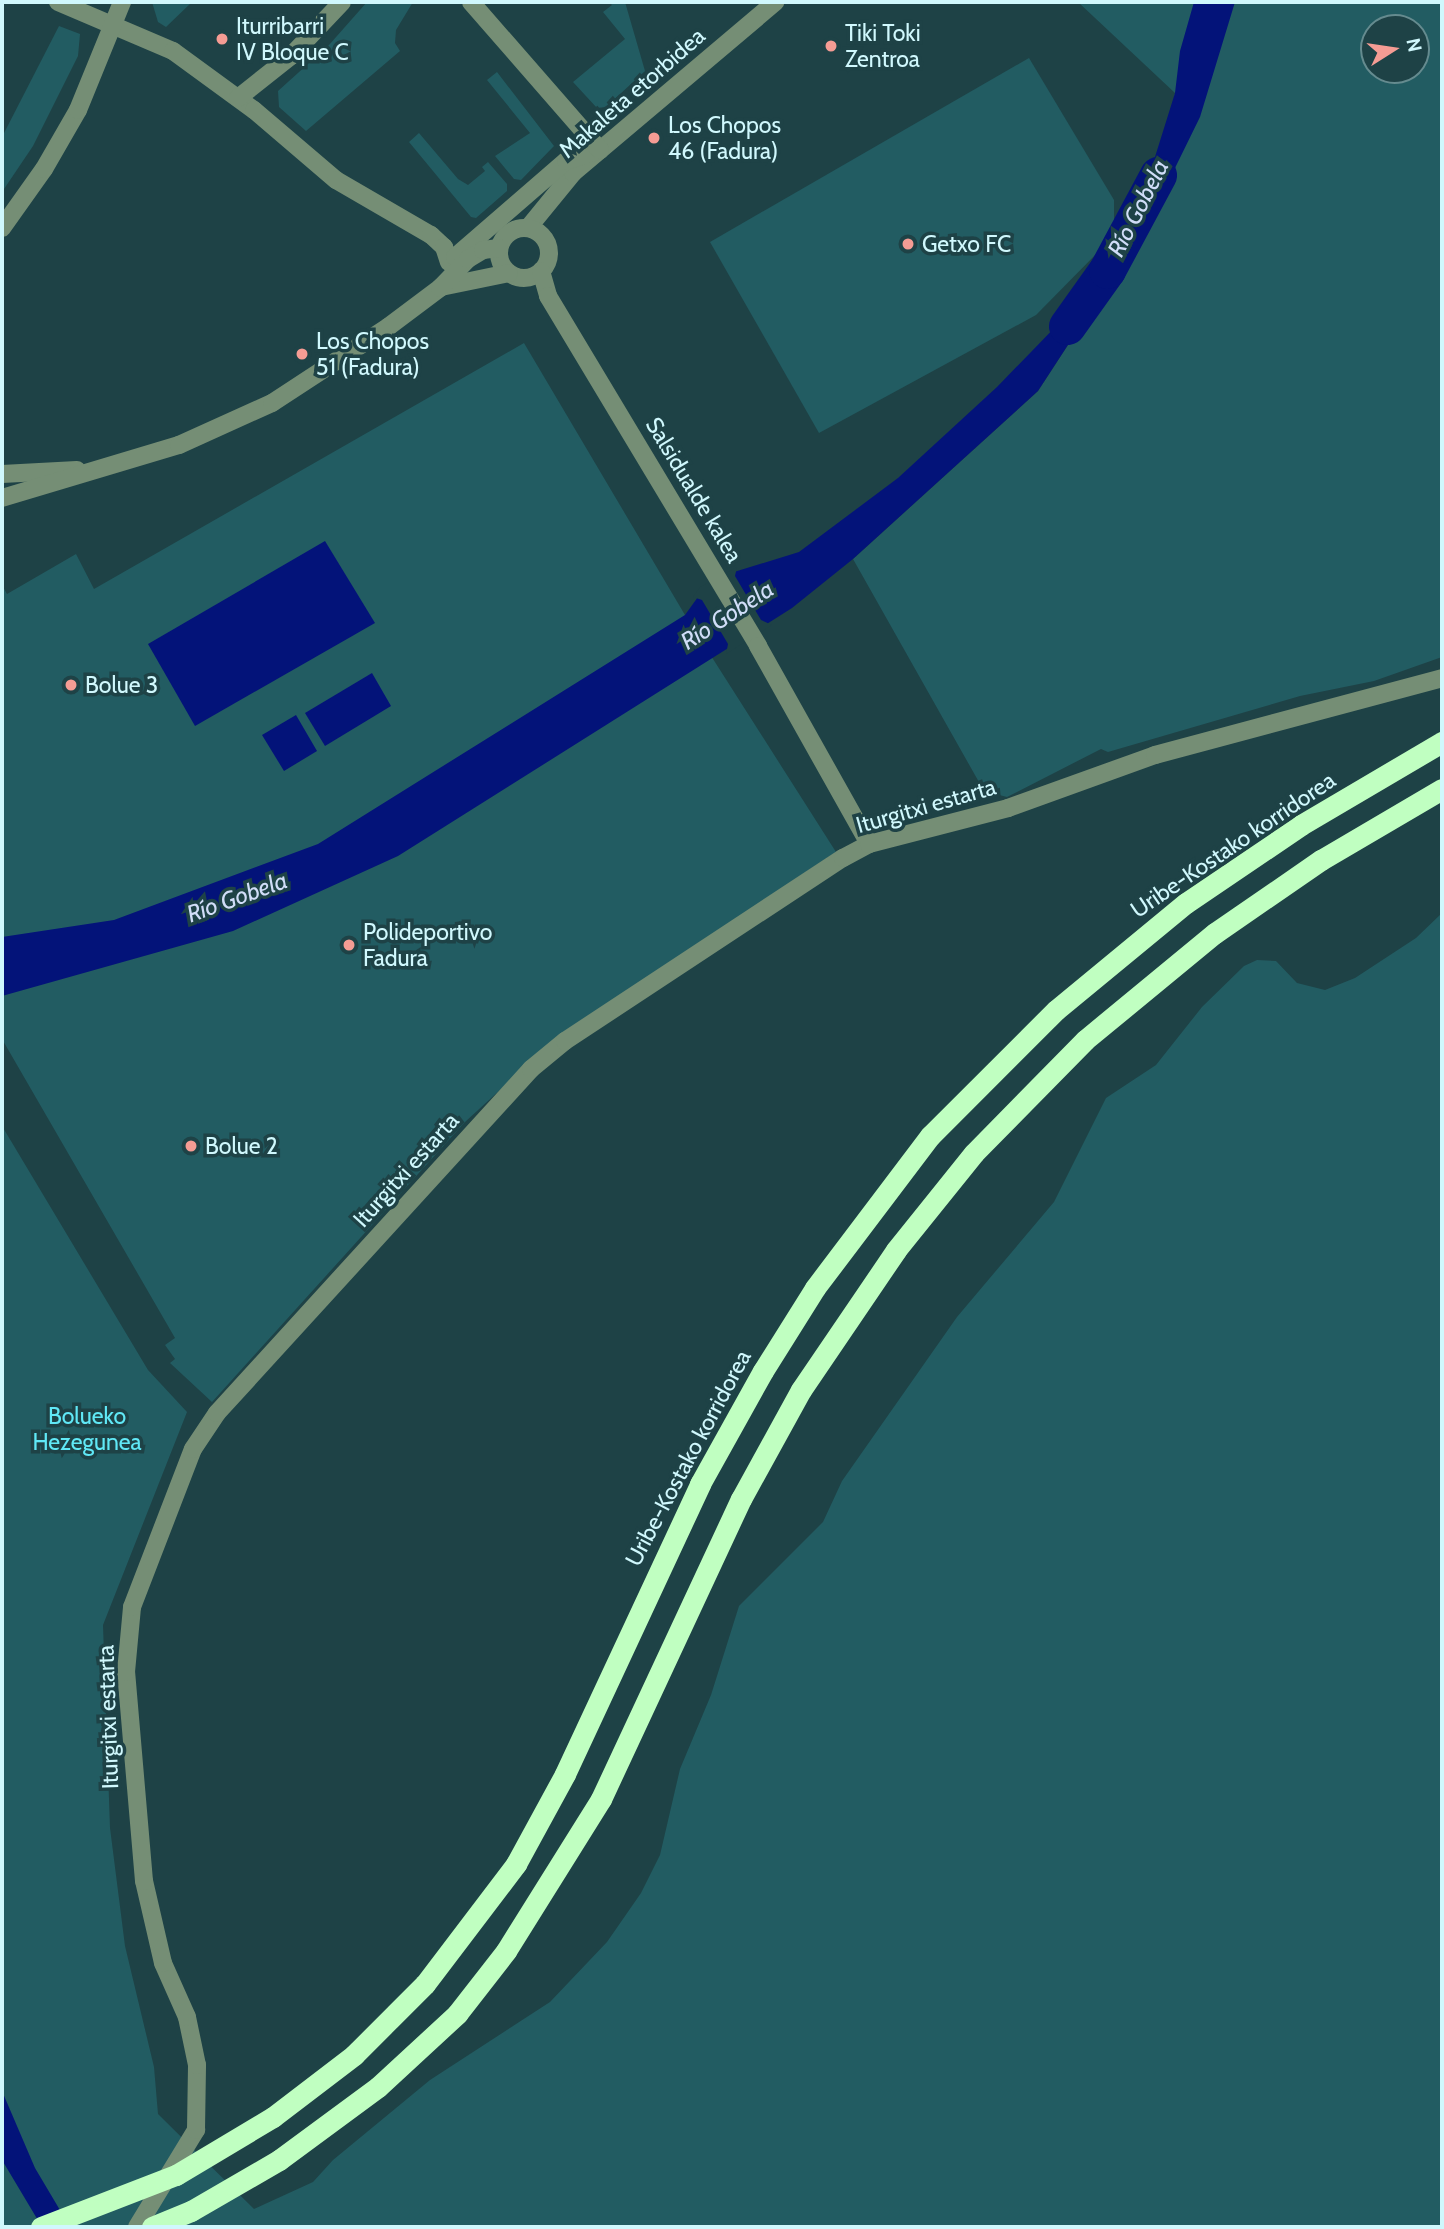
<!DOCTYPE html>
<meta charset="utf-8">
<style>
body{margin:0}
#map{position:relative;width:1444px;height:2229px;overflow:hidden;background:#1e4246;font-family:Cabin,sans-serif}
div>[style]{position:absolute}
.green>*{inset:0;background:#225c62}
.water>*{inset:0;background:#031379}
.pier>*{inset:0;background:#1e4246}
.river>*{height:37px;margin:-18.5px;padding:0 18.5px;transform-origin:18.5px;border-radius:18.5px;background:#031379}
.minor>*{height:18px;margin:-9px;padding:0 9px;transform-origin:9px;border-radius:9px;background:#758e75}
.minor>.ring{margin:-9px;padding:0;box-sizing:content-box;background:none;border:18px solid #758e75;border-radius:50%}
.highway>*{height:21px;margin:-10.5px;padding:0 10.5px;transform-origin:10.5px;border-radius:10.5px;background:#c0ffc1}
.highway-bridge>*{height:21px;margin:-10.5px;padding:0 10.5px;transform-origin:10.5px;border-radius:10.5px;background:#c0ffc1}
.dots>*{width:19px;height:19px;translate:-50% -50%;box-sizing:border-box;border:4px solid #1e4246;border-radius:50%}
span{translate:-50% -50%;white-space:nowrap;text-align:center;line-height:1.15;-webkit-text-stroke:7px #1e4246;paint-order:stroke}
.poi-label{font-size:23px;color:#d0f8fd}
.left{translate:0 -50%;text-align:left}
.street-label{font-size:23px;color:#d0f8fd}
.park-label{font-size:23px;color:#60e8f6}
.water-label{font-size:24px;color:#d0ddf8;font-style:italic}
.frame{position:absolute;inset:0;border:4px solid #d0f8fd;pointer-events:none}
.north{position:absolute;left:1360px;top:14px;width:70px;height:70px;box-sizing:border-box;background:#1e4246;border:2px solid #658b8f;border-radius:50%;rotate:78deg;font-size:19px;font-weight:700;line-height:28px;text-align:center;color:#d0f8fd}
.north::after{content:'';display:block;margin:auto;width:24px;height:32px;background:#f59c94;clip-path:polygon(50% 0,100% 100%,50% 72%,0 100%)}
</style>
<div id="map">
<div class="green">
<i style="clip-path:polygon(152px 2px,192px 2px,166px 27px,158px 22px)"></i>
<i style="clip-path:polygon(367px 2px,413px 2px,396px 30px,395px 43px,400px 51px,306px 131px,279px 107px,278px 91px,329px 45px)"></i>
<i style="clip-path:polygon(609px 2px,625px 2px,645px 71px,606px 107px,597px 108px,573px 82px,625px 39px,603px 12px,612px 5px)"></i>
<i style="clip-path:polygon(evenodd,1078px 2px,1442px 2px,1442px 657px,1374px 681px,1300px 696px,1108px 752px,1101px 749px,1007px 797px,984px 791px,853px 559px,1038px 391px,1150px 219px,1175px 93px,1078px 2px,1374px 28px,1416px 28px,1416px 70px,1374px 70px,1374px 28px)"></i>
<i style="clip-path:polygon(59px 26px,80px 34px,78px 56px,33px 146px,2px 192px,2px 137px)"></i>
<i style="clip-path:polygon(1029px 58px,1114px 200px,1114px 221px,1105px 245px,1036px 315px,819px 433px,710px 242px)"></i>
<i style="clip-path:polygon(497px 72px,554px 146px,521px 180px,514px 179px,495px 156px,530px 133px,487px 80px)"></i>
<i style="clip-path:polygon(419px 133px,458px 179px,468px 185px,485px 171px,482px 167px,488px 162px,507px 184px,507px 191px,476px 218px,471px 217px,409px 142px)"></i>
<i style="clip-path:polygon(524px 343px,685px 615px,836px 852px,558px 1037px,465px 1122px,212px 1402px,170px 1363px,175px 1359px,165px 1345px,175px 1338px,2px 1039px,2px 585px,7px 594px,76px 554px,94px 589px)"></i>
<i style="clip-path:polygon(1442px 913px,1442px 2227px,2px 2227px,2px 1126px,148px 1370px,187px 1412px,103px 1625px,110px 1828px,125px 1946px,154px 2067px,158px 2114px,254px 2209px,313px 2182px,333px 2160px,430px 2080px,550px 2002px,607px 1942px,641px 1893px,660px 1855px,680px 1769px,711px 1695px,739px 1606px,823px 1522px,842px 1481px,957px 1317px,1054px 1202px,1106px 1098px,1156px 1065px,1202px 1007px,1244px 966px,1257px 960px,1276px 961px,1297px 983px,1325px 990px,1355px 978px,1416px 938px)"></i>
</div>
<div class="water">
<i style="clip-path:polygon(1194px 2px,1235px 2px,1200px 117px,1150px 219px,1038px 391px,853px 559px,792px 608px,398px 856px,233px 931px,2px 996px,2px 937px,114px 920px,318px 844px,685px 615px,703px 590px,734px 572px,799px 552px,898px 478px,997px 387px,1124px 256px,1175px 93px,1180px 51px)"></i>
<i style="clip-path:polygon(325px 541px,375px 623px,195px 726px,148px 644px)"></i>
<i style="clip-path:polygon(372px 673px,391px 706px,325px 746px,305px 713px)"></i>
<i style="clip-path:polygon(296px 715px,317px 751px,284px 771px,262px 735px)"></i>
<i style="clip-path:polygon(2px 2091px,35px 2168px,70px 2227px,42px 2227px,2px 2160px)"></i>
</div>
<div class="pier">
<i style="clip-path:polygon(737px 567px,735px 576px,761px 620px,772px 625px,726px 654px,728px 644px,702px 600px,693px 597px,700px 587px)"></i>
</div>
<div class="river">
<i style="left:1067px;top:326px;width:69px;rotate:-54.5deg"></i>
<i style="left:1107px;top:270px;width:108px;rotate:-61.8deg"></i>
</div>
<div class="minor">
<i style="left:58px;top:2px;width:125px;rotate:23.1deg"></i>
<i style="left:173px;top:51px;width:100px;rotate:36.1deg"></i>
<i style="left:254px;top:110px;width:108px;rotate:40.5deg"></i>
<i style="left:336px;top:180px;width:110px;rotate:30.1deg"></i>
<i style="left:431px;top:235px;width:18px;rotate:43deg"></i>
<i style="left:444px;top:247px;width:16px;rotate:72deg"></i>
<i style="left:238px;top:98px;width:68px;rotate:-38.4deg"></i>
<i style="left:291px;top:56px;width:74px;rotate:-46.6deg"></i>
<i style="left:2px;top:228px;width:72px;rotate:-54.6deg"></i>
<i style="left:44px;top:169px;width:68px;rotate:-60deg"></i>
<i style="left:78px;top:110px;width:117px;rotate:-67.8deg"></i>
<i style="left:528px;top:228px;width:71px;rotate:-50.7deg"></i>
<i style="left:573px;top:173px;width:265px;rotate:-40.2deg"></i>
<i class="ring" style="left:499px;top:228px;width:32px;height:32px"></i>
<i style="left:455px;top:257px;width:147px;rotate:-40.9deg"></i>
<i style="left:566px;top:161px;width:36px;rotate:-18deg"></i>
<i style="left:600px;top:150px;width:196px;rotate:-131.1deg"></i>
<i style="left:541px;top:271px;width:26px;rotate:74deg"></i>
<i style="left:548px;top:296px;width:408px;rotate:59deg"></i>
<i style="left:758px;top:646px;width:227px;rotate:60.7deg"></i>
<i style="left:441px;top:287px;width:69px;rotate:-11.6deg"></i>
<i style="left:2px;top:474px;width:75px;rotate:-3.1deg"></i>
<i style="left:2px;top:498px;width:185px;rotate:-16.7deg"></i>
<i style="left:179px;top:445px;width:102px;rotate:-24.3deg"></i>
<i style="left:272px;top:403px;width:139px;rotate:-33.2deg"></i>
<i style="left:388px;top:327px;width:65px;rotate:-36.9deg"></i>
<i style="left:440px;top:288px;width:40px;rotate:-46deg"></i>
<i style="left:468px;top:259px;width:17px;rotate:-31deg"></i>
<i style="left:483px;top:250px;width:16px;rotate:-7deg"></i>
<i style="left:137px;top:2227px;width:114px;rotate:-58.7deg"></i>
<i style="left:196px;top:2130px;width:65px;rotate:-89.1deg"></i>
<i style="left:197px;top:2065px;width:49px;rotate:-101.8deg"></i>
<i style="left:187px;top:2017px;width:59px;rotate:-114deg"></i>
<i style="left:163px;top:1963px;width:84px;rotate:-103deg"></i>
<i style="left:144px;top:1881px;width:210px;rotate:-94.9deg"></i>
<i style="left:126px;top:1672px;width:65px;rotate:-84.7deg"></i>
<i style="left:132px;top:1607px;width:169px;rotate:-68.9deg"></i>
<i style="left:193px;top:1449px;width:43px;rotate:-56.3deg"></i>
<i style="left:217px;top:1413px;width:466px;rotate:-47.6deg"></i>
<i style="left:531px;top:1069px;width:44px;rotate:-39.5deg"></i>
<i style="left:565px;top:1041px;width:333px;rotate:-33.4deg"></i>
<i style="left:843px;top:858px;width:30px;rotate:-28deg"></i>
<i style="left:869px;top:844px;width:144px;rotate:-14.5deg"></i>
<i style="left:1008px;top:808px;width:156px;rotate:-19.8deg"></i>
<i style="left:1155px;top:755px;width:297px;rotate:-15deg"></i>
</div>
<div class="highway">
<i style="left:354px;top:2055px;width:100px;rotate:-45deg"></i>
<i style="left:425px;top:1984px;width:151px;rotate:-52.8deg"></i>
<i style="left:516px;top:1864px;width:102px;rotate:-61.4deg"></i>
<i style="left:565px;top:1774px;width:320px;rotate:-65deg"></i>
<i style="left:700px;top:1484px;width:129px;rotate:-60.9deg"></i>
<i style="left:763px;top:1371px;width:98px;rotate:-57.9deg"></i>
<i style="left:815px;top:1288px;width:191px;rotate:-52.9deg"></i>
<i style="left:930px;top:1136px;width:178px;rotate:-45deg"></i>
<i style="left:1056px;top:1010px;width:168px;rotate:-39.5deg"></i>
<i style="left:1186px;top:903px;width:139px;rotate:-34.1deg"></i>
<i style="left:1301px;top:825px;width:164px;rotate:-30.5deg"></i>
<i style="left:152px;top:2227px;width:42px;rotate:-22.3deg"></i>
<i style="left:191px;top:2211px;width:102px;rotate:-30.1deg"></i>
<i style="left:279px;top:2160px;width:123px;rotate:-36.4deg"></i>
<i style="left:378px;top:2087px;width:108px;rotate:-42.7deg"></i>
<i style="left:457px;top:2014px;width:80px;rotate:-52.1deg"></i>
<i style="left:506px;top:1951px;width:179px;rotate:-58deg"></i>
<i style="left:601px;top:1799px;width:331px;rotate:-65deg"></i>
<i style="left:741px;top:1499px;width:124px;rotate:-61.2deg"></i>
<i style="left:801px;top:1390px;width:169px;rotate:-55.8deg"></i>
<i style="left:896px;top:1250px;width:124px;rotate:-51.2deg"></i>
<i style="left:974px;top:1153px;width:158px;rotate:-45.5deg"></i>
<i style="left:1085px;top:1040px;width:168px;rotate:-39.5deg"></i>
<i style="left:1215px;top:933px;width:129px;rotate:-34.6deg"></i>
<i style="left:1321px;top:860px;width:140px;rotate:-30.4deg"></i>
</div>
<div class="highway-bridge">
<i style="left:41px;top:2227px;width:145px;rotate:-21.1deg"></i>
<i style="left:176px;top:2175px;width:113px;rotate:-30.9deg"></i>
<i style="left:273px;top:2117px;width:102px;rotate:-37.4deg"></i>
</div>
<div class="dots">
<i style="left:222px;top:39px;background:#f59c94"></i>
<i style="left:831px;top:46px;background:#f59c94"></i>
<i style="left:654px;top:138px;background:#f59c94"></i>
<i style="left:908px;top:244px;background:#f59c94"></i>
<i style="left:302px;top:354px;background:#f59c94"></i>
<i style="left:71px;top:685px;background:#f59c94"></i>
<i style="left:349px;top:945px;background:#f59c94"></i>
<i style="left:191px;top:1146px;background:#f59c94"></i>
</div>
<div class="poi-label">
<span class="left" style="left:236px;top:39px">Iturribarri<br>IV Bloque C</span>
<span class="left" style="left:845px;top:46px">Tiki Toki<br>Zentroa</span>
<span class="left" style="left:668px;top:138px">Los Chopos<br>46 (Fadura)</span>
<span class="left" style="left:922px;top:244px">Getxo FC</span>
<span class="left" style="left:316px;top:354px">Los Chopos<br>51 (Fadura)</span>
<span class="left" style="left:85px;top:685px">Bolue 3</span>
<span class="left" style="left:363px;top:945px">Polideportivo<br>Fadura</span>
<span class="left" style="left:205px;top:1146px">Bolue 2</span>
</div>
<div class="street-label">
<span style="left:632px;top:93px;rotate:-41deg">Makaleta etorbidea</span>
<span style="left:694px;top:490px;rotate:59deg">Salsidualde kalea</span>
<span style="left:926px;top:806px;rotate:-16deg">Iturgitxi estarta</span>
<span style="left:1233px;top:845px;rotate:-34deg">Uribe-Kostako korridorea</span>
<span style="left:406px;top:1170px;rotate:-48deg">Iturgitxi estarta</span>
<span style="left:688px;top:1458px;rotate:-62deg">Uribe-Kostako korridorea</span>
<span style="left:108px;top:1717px;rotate:-92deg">Iturgitxi estarta</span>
</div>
<div class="park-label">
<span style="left:87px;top:1429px">Bolueko<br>Hezegunea</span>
</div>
<div class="water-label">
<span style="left:1138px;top:208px;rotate:-63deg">Río Gobela</span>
<span style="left:727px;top:615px;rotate:-33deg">Río Gobela</span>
<span style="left:237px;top:897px;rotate:-20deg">Río Gobela</span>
</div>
<div class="frame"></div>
<div class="north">N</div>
</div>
